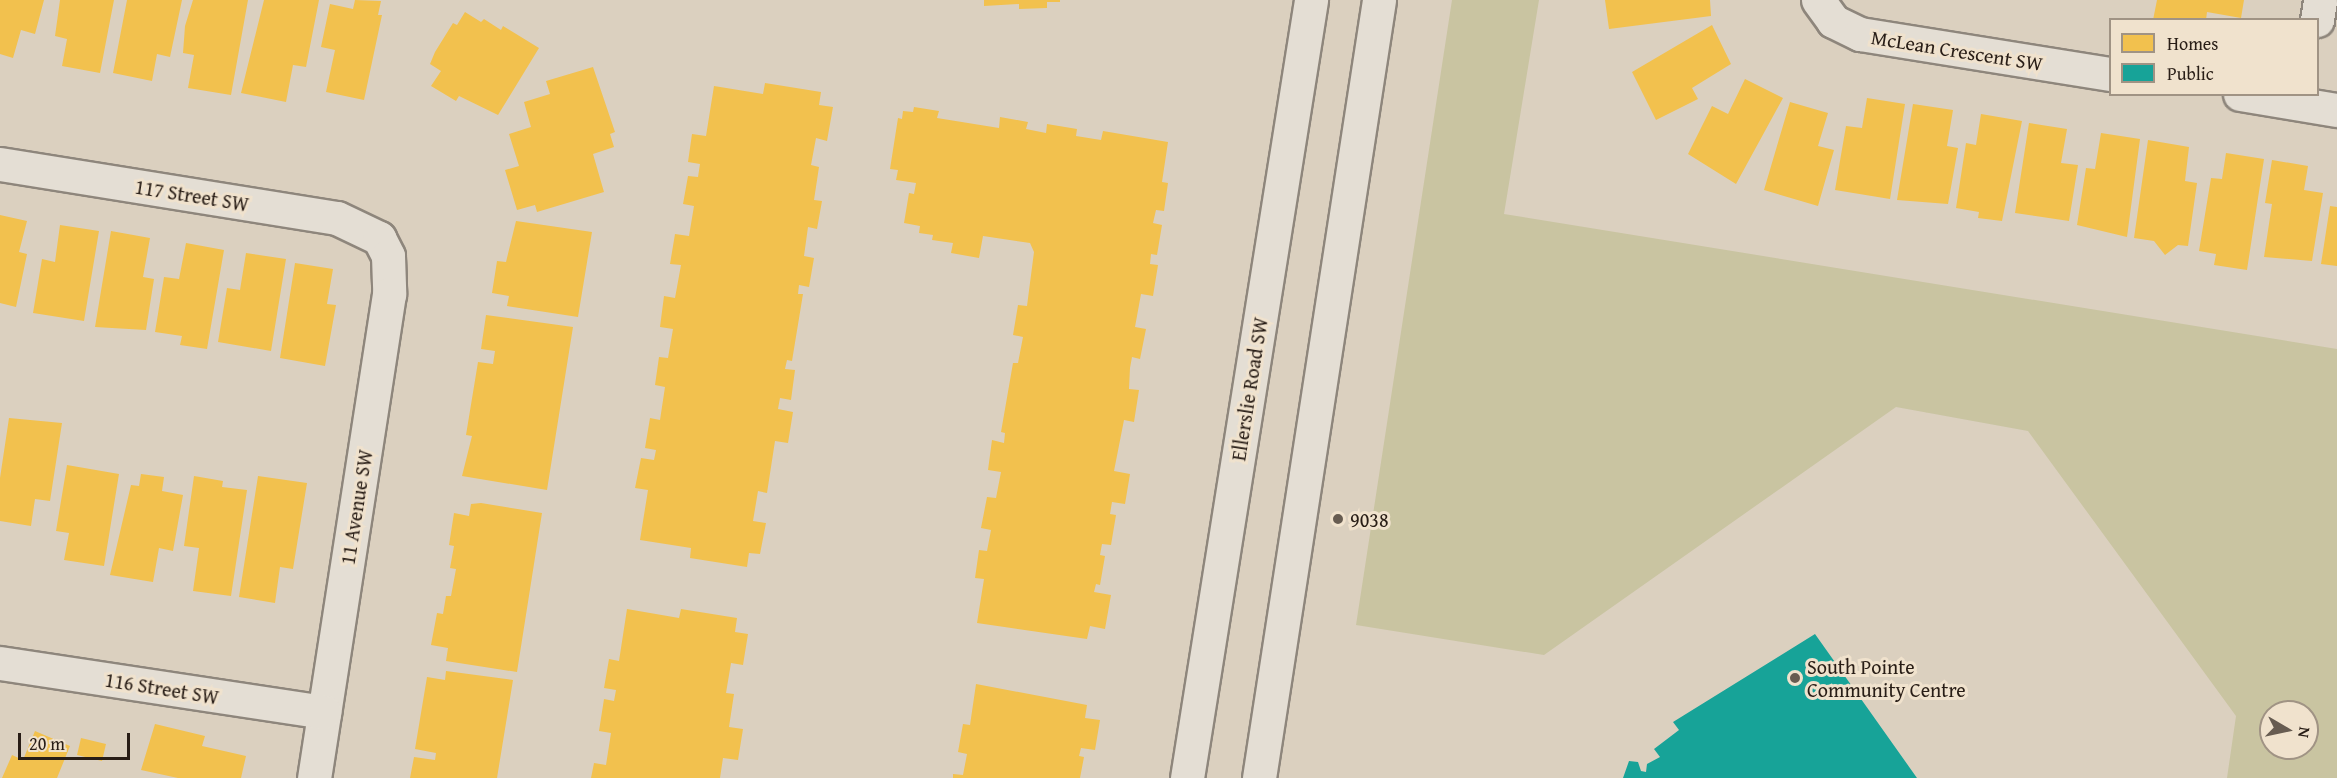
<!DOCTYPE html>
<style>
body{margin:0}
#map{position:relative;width:2337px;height:778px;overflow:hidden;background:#dbd0bf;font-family:"Gentium Book Plus",serif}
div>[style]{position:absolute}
.green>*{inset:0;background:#c9c4a1}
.homes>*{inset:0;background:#f2c14e}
.public>*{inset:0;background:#17a398}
.roads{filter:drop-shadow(2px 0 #8e867c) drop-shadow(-2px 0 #8e867c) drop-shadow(0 2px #8e867c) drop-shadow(0 -2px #8e867c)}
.street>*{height:33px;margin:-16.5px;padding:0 16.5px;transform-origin:16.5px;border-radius:16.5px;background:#e4ded4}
.secondary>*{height:33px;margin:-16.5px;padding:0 16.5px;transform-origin:16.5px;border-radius:16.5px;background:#e4ded4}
.dots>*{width:16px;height:16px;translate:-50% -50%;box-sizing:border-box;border:3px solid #f0e2cd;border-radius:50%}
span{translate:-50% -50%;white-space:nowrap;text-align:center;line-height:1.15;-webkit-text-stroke:6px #f0e2cd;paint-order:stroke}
.street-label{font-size:20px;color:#281d16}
.poi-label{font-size:20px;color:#281d16}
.left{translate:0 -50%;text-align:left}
.legend{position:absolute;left:2109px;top:18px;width:210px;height:78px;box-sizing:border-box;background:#f0e2cd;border:2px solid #a09384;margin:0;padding:8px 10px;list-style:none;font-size:18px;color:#281d16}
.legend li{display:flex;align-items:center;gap:12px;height:30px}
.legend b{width:30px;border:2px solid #a09384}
.north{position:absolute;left:2259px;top:700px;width:60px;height:60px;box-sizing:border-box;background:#f0e2cd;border:2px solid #a09384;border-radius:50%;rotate:99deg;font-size:16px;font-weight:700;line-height:24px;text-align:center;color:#281d16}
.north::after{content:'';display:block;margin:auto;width:21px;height:27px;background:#675c51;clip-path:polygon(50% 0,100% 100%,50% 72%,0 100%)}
.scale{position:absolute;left:18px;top:733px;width:112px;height:27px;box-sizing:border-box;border:3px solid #281d16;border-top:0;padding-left:8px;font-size:18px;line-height:21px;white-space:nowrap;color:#281d16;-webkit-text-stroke:4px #f0e2cd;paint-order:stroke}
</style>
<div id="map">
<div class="green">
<i style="clip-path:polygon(evenodd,1452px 0,1539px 0,1504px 214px,2337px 349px,2337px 778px,2227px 778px,2236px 716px,2028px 431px,1896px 407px,1544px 655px,1356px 625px,1452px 0,2271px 712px,2307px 712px,2307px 748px,2271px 748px,2271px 712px)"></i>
</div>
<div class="homes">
<i style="clip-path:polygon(0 0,44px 0,35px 34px,21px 30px,13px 58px,0 54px)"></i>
<i style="clip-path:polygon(60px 0,114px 0,100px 73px,62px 66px,67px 39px,55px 36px)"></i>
<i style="clip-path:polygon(127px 0,182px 0,170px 57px,157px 54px,152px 81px,113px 73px)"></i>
<i style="clip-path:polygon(193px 0,248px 0,231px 95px,188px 88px,194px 55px,183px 53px,185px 26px)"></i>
<i style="clip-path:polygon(264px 0,319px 0,306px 67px,293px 65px,286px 102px,241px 93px)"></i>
<i style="clip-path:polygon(355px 0,381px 1px,378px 15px,382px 15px,364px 100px,326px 92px,335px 50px,321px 47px,330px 4px,353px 9px)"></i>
<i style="clip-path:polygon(984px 0,1060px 0,1060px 2px,1047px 2px,1047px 8px,1019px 9px,1019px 4px,984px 6px)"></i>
<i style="clip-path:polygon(1605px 0,1710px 0,1711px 16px,1609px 29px)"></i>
<i style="clip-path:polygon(2157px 0,2244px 0,2241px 18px,2207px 12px,2206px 20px,2153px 20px)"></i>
<i style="clip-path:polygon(465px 12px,481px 22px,484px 19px,501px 30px,503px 26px,539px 48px,498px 115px,459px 96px,456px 101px,431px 86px,441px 71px,430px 64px,435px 52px,453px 23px,457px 25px)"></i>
<i style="clip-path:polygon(1712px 25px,1731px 64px,1692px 88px,1698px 99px,1656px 120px,1632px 72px)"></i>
<i style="clip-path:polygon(593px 67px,615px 132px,610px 134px,614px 147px,593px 154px,604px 192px,537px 212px,535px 205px,517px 210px,505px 170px,519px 166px,509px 134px,531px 127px,524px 102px,550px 94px,546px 81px)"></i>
<i style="clip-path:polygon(1745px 79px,1783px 98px,1736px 184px,1688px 154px,1712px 106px,1728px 114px)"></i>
<i style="clip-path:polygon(765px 83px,821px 92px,819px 105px,833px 107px,827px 141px,816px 138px,811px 165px,819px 167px,814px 200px,822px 201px,817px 229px,808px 227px,804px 256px,814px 258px,809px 287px,799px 285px,798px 294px,803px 294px,792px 361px,787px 360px,785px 369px,795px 370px,791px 400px,780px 398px,778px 409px,793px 412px,788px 443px,775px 441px,767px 493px,758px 491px,753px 521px,766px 523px,760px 554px,749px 553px,747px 567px,690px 558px,691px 548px,640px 540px,648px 490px,635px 488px,641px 458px,654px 460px,656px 450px,645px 448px,650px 418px,660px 420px,665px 387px,655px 385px,659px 357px,668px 358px,673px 329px,660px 327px,664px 296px,675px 298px,681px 265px,670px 264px,675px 234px,689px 236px,694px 206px,683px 204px,688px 176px,698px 177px,700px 164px,688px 162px,692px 134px,706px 136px,714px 86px,763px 94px)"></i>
<i style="clip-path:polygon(1867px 98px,1905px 104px,1890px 199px,1835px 190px,1846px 126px,1862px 128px)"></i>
<i style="clip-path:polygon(1790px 102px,1828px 113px,1818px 146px,1834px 150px,1818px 206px,1764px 190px)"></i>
<i style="clip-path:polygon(1913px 104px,1953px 110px,1947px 146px,1958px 148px,1948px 204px,1897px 200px)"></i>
<i style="clip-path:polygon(914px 107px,939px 111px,937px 118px,999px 128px,1000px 117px,1028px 122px,1026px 129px,1046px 133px,1047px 124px,1077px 129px,1076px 136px,1101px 140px,1103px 131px,1168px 142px,1162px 182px,1168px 183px,1164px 211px,1156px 210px,1153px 223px,1162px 225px,1157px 255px,1151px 254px,1150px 264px,1158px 265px,1153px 296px,1141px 294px,1135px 327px,1146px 329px,1140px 359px,1132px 357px,1130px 368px,1129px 389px,1139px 390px,1134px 422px,1124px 420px,1114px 471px,1130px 474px,1125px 504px,1112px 502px,1110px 514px,1116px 515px,1111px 545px,1102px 544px,1100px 555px,1105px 556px,1100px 585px,1096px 584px,1094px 592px,1111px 595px,1105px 629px,1090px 626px,1087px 639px,977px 623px,984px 579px,975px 578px,979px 550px,987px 551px,991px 530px,981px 528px,987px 497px,996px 498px,1001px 472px,988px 470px,992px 440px,1004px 443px,1005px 433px,1001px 432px,1013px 363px,1018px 363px,1023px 337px,1013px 335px,1018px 305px,1027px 306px,1034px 252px,1030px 243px,983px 236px,979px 258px,951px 253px,953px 243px,932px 240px,933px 235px,919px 233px,920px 226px,904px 223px,909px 193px,914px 194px,916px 183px,896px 180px,898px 170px,890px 169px,898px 118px,902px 119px,903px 111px,913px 112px)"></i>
<i style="clip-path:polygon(1981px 114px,2022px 121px,2002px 221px,1978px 218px,1979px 212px,1956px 208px,1966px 143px,1976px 145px)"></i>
<i style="clip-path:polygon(2029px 123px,2067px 129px,2061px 163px,2078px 165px,2069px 221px,2015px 213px)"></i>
<i style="clip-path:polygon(2101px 133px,2140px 139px,2127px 237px,2077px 225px,2086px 168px,2095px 169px)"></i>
<i style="clip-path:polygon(2148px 140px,2189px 147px,2185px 181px,2197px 183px,2188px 246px,2178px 245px,2165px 255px,2154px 241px,2134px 238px)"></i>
<i style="clip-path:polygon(2226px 153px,2264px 159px,2247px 270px,2214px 265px,2216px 254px,2199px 251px,2211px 178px,2222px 179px)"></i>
<i style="clip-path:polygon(2272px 160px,2308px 166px,2304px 190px,2323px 193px,2312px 261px,2264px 257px,2272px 204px,2265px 203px)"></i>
<i style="clip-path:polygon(2330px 206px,2337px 207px,2337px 266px,2321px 264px)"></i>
<i style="clip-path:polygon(0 215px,27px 221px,19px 252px,27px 254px,16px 307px,0 303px)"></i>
<i style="clip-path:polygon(516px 221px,592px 232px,578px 317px,507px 306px,509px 296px,492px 293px,497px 261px,506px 262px)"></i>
<i style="clip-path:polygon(60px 225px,99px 231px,84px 321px,33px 313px,42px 259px,55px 262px)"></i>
<i style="clip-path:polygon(111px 231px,150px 238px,143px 277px,154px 279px,146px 330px,95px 327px)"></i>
<i style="clip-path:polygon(186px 243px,224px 250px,207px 349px,180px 345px,182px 336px,155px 332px,164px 277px,179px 279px)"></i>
<i style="clip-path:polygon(246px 253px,286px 259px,271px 351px,218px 342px,227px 288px,240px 290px)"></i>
<i style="clip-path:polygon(295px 263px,333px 269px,327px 304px,336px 305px,325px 366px,280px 358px)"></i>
<i style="clip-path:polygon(486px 315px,573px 327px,547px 490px,462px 476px,472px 436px,466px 435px,478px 362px,493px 364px,495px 351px,481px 349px)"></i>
<i style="clip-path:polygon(9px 418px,62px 423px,50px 501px,35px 499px,31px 526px,0 521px,0 478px)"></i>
<i style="clip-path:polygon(67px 465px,119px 474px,104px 566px,64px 560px,69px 533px,56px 531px)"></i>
<i style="clip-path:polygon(141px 474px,164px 477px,162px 491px,183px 495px,173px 551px,159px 548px,153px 582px,110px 575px,131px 485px,139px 486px)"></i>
<i style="clip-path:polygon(194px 476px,223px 481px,222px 487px,247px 490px,231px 596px,193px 591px,199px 548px,184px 546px)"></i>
<i style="clip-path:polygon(258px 476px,307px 483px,293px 569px,280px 567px,275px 603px,239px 597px)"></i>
<i style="clip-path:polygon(481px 503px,542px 513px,517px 672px,446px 661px,448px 648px,431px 645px,437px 613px,443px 614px,446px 596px,451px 596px,456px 569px,450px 568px,454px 546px,449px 545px,454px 513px,469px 516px,471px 504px)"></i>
<i style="clip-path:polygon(627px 609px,679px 618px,681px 609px,737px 618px,735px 632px,748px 634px,743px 665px,731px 663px,726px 693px,734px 694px,729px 727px,743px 729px,738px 760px,723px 758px,720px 778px,591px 778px,594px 763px,606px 765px,611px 733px,599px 731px,604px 699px,614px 701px,616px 690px,604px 688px,609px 659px,619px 661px)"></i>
<i style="clip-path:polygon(446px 671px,513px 680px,497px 778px,410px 778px,414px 757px,435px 760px,436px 753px,415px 749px,427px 677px,445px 680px)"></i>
<i style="clip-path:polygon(976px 684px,1087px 705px,1085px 718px,1100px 720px,1095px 750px,1081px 748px,1079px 756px,1084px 757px,1080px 778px,953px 778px,953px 774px,963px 775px,967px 754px,958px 752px,963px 724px,970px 725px)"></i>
<i style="clip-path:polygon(155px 724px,205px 736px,202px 746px,246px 756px,241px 778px,178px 778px,141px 770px)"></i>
<i style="clip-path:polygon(35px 731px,70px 746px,57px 778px,2px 778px,12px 755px,23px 760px)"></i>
<i style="clip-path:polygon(81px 738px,106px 744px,102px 761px,77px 755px)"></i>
</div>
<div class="public">
<i style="clip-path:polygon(1815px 634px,1917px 778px,1623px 778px,1629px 761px,1638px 762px,1641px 771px,1646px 772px,1647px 764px,1660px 757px,1654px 749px,1679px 730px,1673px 722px)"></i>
</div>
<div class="roads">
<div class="street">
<i style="left:1818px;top:0;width:26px;rotate:54deg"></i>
<i style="left:1833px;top:21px;width:30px;rotate:26deg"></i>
<i style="left:1860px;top:34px;width:253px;rotate:9.1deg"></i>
<i style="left:2317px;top:20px;width:20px;rotate:-81deg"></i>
<i style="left:2240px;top:94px;width:98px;rotate:9.4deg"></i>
<i style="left:0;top:164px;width:341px;rotate:9.1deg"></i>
<i style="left:337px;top:218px;width:47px;rotate:25.5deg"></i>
<i style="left:379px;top:238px;width:20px;rotate:63deg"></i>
<i style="left:388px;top:256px;width:38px;rotate:88deg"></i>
<i style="left:389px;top:294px;width:490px;rotate:98.8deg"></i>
<i style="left:0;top:663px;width:328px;rotate:8.6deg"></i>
</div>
<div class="secondary">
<i style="left:1187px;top:778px;width:788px;rotate:-80.94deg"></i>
<i style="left:1259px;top:778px;width:787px;rotate:-81.23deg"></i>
</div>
</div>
<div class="dots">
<i style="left:1338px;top:519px;background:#675c51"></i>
<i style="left:1795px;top:678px;background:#675c51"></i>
</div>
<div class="street-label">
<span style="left:1957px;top:50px;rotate:9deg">McLean Crescent SW</span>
<span style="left:192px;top:195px;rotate:9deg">117 Street SW</span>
<span style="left:1249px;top:389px;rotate:-81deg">Ellerslie Road SW</span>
<span style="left:356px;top:507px;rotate:-81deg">11 Avenue SW</span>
<span style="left:162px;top:688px;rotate:9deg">116 Street SW</span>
</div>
<div class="poi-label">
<span class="left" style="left:1350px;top:519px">9038</span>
<span class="left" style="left:1807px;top:678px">South Pointe<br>Community Centre</span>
</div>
<ul class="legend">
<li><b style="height:16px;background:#f2c14e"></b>Homes</li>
<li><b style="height:16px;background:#17a398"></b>Public</li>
</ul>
<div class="north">N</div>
<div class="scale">20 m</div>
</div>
